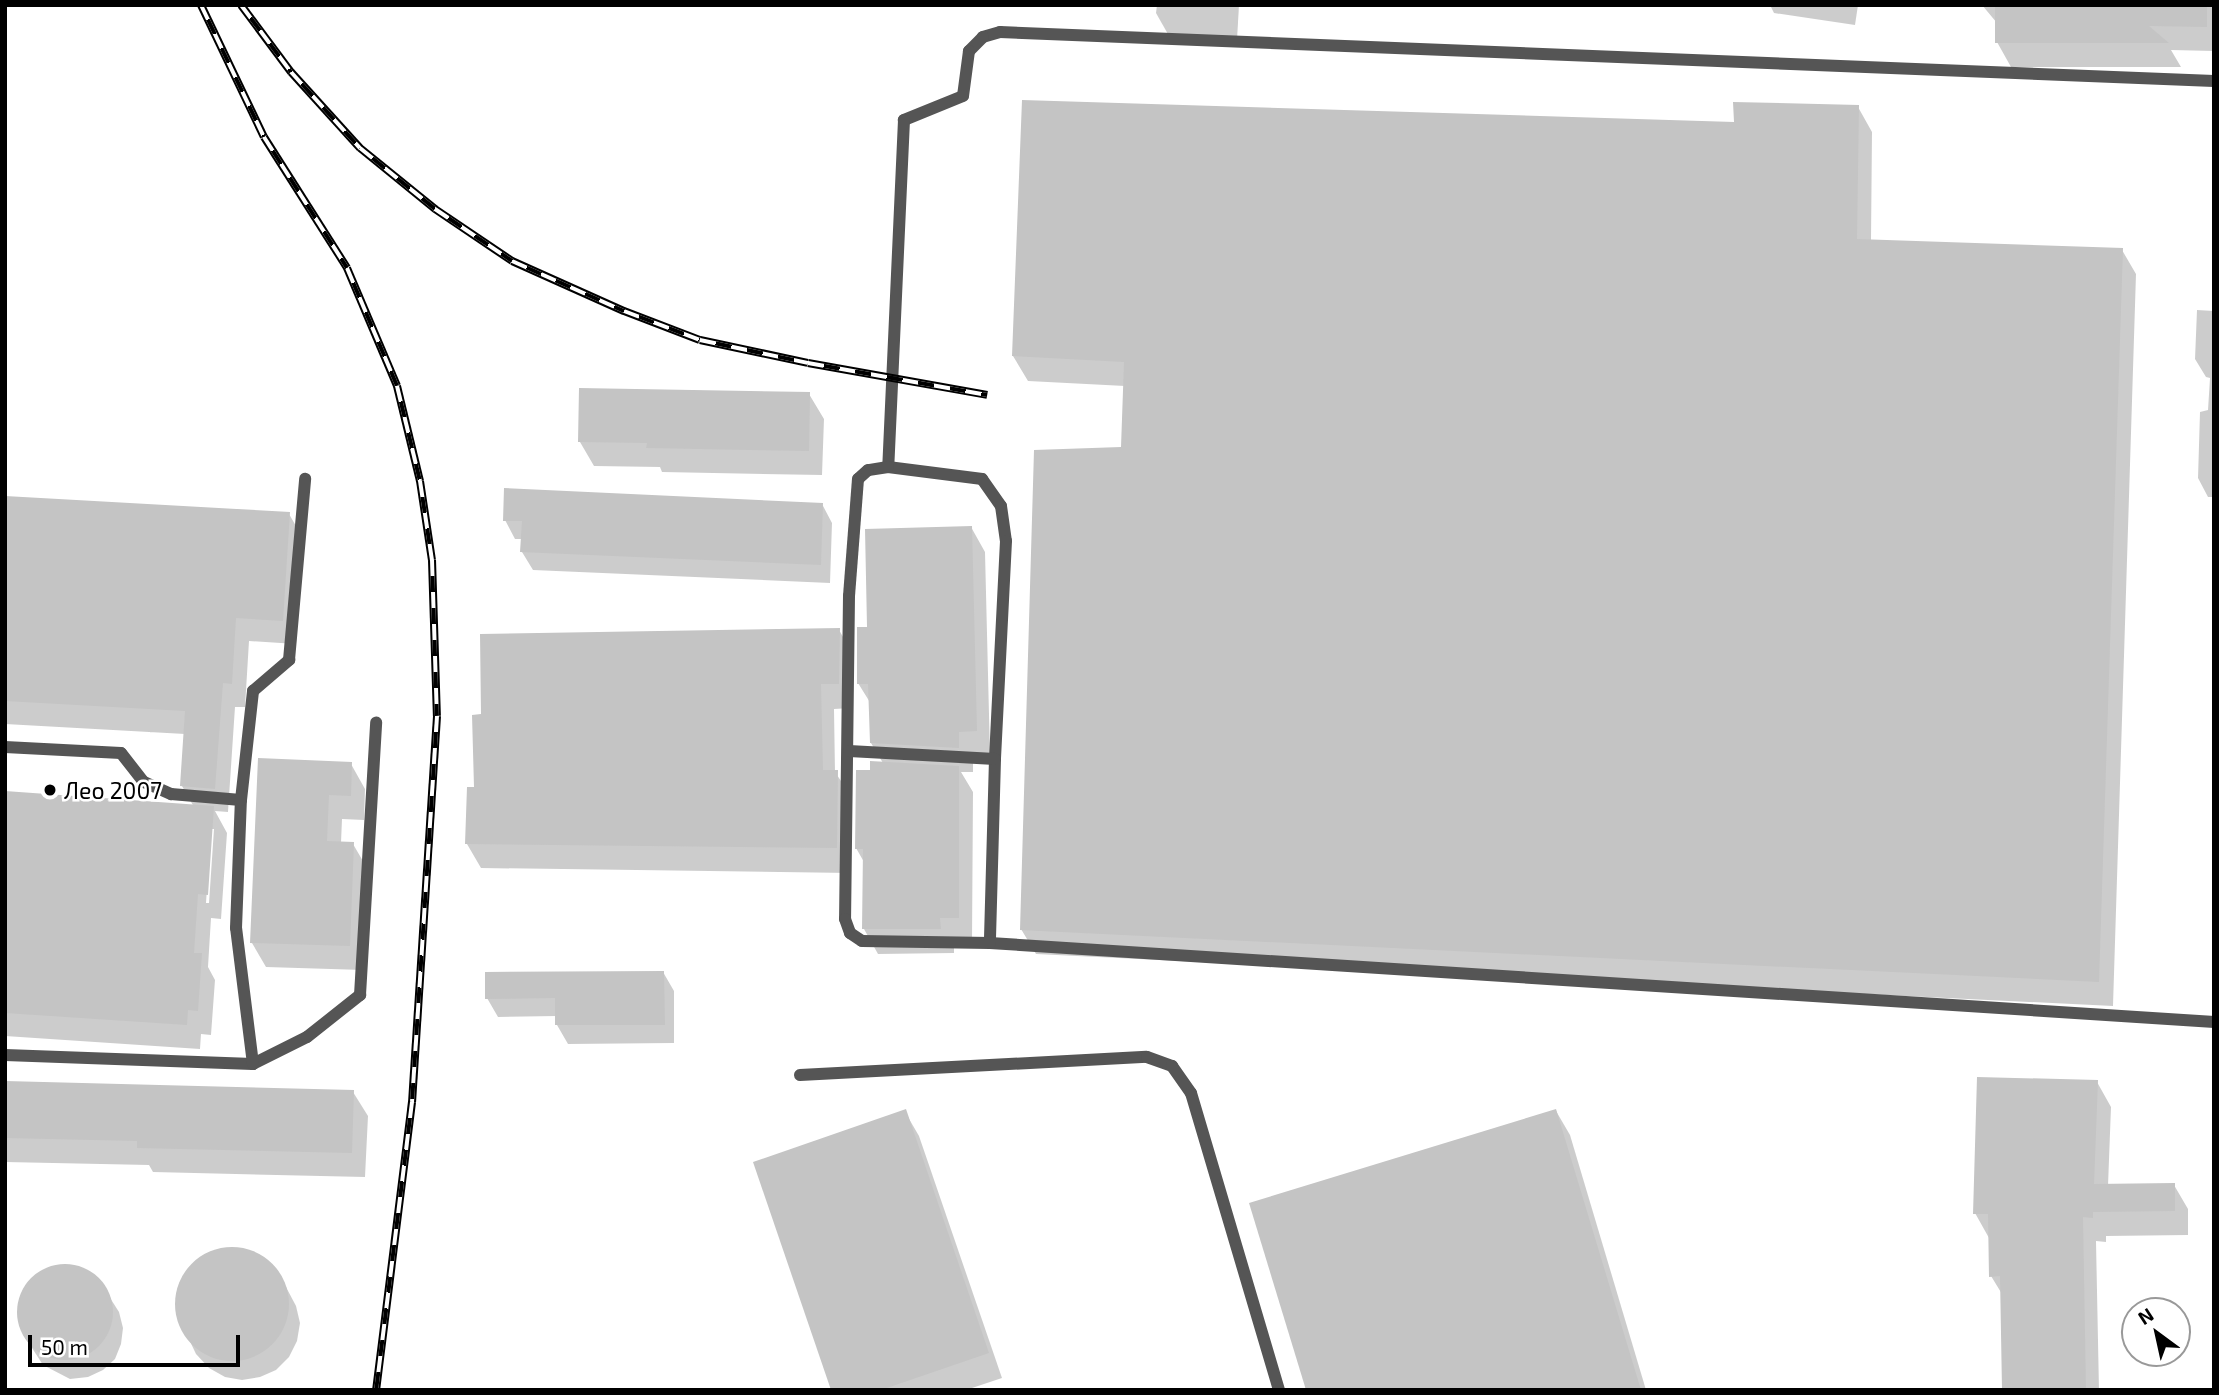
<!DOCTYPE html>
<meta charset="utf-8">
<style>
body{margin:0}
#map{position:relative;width:2219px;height:1395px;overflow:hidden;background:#fff;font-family:"Exo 2",sans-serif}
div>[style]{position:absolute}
.shadow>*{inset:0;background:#0003}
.building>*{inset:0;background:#c4c4c4}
.round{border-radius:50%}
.lane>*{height:12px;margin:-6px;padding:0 6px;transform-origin:6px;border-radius:6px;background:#555}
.rail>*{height:8px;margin-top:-4px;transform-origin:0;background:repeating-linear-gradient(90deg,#fff 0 16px,#000 0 32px);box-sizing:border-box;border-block:2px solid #000}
.dots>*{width:19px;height:19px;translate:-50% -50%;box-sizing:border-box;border:4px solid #fff;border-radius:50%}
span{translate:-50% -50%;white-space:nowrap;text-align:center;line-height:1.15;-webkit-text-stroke:5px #fff;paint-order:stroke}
.poi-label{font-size:23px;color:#000}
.left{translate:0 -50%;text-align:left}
.frame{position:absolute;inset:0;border:7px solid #000;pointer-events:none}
.north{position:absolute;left:2121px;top:1297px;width:70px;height:70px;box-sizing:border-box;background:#fff;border:2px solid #999;border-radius:50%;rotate:327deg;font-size:19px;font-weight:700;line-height:28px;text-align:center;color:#000}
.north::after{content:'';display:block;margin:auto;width:24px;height:32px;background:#000;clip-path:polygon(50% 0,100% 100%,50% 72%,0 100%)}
.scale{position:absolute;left:28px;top:1335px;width:212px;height:32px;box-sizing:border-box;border:4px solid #000;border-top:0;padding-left:9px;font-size:21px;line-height:24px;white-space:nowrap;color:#000;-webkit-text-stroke:5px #fff;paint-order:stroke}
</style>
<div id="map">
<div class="shadow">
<i style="clip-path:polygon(1157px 5px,1239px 5px,1237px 40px,1169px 36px,1156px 13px)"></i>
<i style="clip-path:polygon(1770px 5px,1858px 5px,1855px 25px,1774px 13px)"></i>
<i style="clip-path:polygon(1982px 5px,2214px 5px,2214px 51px,2171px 50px,2181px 67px,2011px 67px,1997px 42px,1997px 23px)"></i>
<i style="clip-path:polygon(1858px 107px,1872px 132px,1871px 241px,2122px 250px,2136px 274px,2113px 1006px,1036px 954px,1021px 929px,1123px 449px,1125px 386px,1028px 381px,1013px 356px,1736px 124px)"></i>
<i style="clip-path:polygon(2197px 310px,2214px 311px,2214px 497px,2208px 497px,2198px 478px,2200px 412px,2208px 410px,2210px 378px,2206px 377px,2195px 359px)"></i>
<i style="clip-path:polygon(809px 394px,824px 419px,822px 475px,662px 472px,660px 467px,594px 466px,580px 442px)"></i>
<i style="clip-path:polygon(evenodd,5px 498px,289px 514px,303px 538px,296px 644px,249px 641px,245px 707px,235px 707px,228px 812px,215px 811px,227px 833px,221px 919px,211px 918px,208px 967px,215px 980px,211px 1035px,201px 1034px,200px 1049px,5px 1036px,5px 794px,194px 807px,182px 786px,185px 734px,5px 724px,5px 498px,211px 829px,214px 829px,209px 903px,206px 903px,211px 829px)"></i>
<i style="clip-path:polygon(822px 504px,832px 523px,830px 583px,533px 570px,522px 552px,523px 539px,515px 539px,505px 520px)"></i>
<i style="clip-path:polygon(971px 527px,985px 552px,990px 755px,973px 756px,973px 772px,961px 772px,973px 792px,972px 942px,954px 942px,954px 953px,878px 954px,864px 929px,864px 862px,856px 848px,872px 772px,883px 763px,871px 743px,871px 704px,858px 683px,869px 629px)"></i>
<i style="clip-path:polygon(839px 630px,853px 654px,852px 708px,834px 709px,835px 772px,851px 796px,850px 873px,481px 868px,467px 844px,476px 789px)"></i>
<i style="clip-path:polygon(259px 760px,351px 764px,365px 789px,364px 820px,342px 819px,341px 843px,353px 844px,367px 868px,363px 970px,266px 967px,252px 943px)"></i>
<i style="clip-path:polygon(663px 972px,674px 991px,674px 1043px,568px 1044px,557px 1025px,557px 1016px,498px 1017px,487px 998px)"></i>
<i style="clip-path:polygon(2097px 1082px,2111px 1107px,2108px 1186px,2174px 1185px,2188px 1209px,2188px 1235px,2106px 1236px,2106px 1242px,2096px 1241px,2099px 1390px,2004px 1390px,2002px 1294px,1991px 1276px,1989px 1238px,1975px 1213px)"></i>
<i style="clip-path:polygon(5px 1083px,353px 1092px,368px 1116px,365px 1177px,153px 1172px,149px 1165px,5px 1162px)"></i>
<i style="clip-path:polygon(1556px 1111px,1570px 1135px,1646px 1390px,1308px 1390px)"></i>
<i style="clip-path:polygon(905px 1112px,919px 1136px,1002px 1378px,966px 1390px,833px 1390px)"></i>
<i style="clip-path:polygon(228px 1249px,247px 1250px,264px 1258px,277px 1270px,296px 1306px,300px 1323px,297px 1341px,289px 1357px,276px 1370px,260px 1377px,242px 1380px,225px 1377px,209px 1368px,196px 1354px,178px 1316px,177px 1297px,183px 1280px,194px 1264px,209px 1253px)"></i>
<i style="clip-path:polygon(58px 1266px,86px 1271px,98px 1279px,119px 1312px,123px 1328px,121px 1344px,115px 1359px,103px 1370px,88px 1377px,70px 1379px,43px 1365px,23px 1334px,19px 1305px,32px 1279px)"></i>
</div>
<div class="building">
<i style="clip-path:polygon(1995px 5px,2207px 5px,2207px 27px,2149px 26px,2169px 43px,1995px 43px)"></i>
<i style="clip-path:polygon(1022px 100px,1734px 122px,1733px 102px,1859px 105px,1857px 239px,2123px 248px,2099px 982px,1020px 930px,1034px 450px,1121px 447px,1124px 362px,1012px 356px)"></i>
<i style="clip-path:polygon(579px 388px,810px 392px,809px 451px,646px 448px,647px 443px,578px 442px)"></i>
<i style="clip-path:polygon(504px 488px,823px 503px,821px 565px,520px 552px,522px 521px,503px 521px)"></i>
<i style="clip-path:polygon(5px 496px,290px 512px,283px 621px,236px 618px,232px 684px,223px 683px,215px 789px,180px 786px,185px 711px,5px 701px)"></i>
<i style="clip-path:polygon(972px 526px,977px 731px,959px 732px,959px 748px,870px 743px,868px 684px,857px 684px,857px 627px,867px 627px,865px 529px)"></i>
<i style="clip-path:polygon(840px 628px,839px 684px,821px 684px,823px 770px,838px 770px,837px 848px,465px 844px,467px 787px,474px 787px,472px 715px,481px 714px,480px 634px)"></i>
<i style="clip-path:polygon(258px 758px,352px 762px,351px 796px,329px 795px,327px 841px,354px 842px,350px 946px,250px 943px)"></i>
<i style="clip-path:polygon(870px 761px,959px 766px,959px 918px,940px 918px,941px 929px,862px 929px,863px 849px,855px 849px,856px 770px,870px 770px)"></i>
<i style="clip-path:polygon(5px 791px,214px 806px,208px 895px,198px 894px,194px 953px,202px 953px,198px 1011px,188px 1010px,187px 1025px,5px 1013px)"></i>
<i style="clip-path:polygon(664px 971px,665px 1025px,555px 1025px,555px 998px,485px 999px,485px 972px)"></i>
<i style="clip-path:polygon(1977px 1077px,2098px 1080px,2094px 1184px,2175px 1183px,2175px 1211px,2093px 1212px,2093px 1218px,2083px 1217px,2086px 1390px,2002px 1390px,2000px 1276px,1989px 1277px,1988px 1214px,1973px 1214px)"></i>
<i style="clip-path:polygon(5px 1081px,354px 1090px,352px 1153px,137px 1148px,137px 1141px,5px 1138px)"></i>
<i style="clip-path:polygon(906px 1109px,989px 1353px,881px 1390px,831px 1390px,753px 1162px)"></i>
<i style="clip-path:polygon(1556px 1109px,1641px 1390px,1306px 1390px,1249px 1203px)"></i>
<i class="round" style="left:175px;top:1247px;width:114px;height:114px"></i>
<i class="round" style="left:17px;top:1264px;width:96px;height:96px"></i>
</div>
<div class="lane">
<i style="left:2214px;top:81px;width:1215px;rotate:-177.69deg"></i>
<i style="left:1000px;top:32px;width:18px;rotate:164deg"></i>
<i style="left:983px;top:37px;width:20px;rotate:135deg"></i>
<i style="left:969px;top:51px;width:45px;rotate:97.6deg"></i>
<i style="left:963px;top:96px;width:64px;rotate:157.9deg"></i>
<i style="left:904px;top:120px;width:347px;rotate:92.6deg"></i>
<i style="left:888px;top:467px;width:95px;rotate:7.3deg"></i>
<i style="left:982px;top:479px;width:33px;rotate:55deg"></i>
<i style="left:1001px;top:506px;width:35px;rotate:82deg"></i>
<i style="left:1006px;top:541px;width:218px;rotate:92.9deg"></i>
<i style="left:995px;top:759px;width:184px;rotate:91.6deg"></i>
<i style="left:990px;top:943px;width:1227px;rotate:3.69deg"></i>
<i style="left:888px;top:467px;width:20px;rotate:171deg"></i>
<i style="left:868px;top:470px;width:13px;rotate:138deg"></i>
<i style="left:858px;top:479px;width:117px;rotate:94.4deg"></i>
<i style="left:849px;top:596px;width:323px;rotate:90.7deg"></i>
<i style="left:845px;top:919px;width:15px;rotate:70deg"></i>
<i style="left:850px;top:933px;width:14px;rotate:34deg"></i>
<i style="left:862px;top:941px;width:128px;rotate:0.9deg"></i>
<i style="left:5px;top:747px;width:116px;rotate:3deg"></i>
<i style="left:121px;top:753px;width:37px;rotate:52deg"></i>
<i style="left:144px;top:782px;width:30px;rotate:24deg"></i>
<i style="left:171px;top:794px;width:70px;rotate:4.9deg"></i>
<i style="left:849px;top:751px;width:146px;rotate:3.1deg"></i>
<i style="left:5px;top:1055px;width:248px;rotate:2.1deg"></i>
<i style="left:253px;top:1064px;width:60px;rotate:-26.6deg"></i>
<i style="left:307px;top:1037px;width:68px;rotate:-38.4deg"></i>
<i style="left:360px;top:995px;width:273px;rotate:-86.6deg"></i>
<i style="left:253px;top:1064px;width:137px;rotate:-97.1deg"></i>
<i style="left:236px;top:928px;width:128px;rotate:-87.8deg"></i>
<i style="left:241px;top:800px;width:110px;rotate:-83.7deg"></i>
<i style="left:253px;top:691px;width:48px;rotate:-40.7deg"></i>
<i style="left:289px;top:660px;width:182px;rotate:-84.9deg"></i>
<i style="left:800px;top:1075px;width:347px;rotate:-3deg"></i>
<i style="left:1147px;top:1057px;width:27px;rotate:20deg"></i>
<i style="left:1172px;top:1066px;width:33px;rotate:55deg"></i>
<i style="left:1191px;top:1093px;width:310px;rotate:73.5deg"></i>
</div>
<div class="rail">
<i style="left:201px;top:5px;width:146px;rotate:64.5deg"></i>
<i style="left:264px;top:137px;width:155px;rotate:57.6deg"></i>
<i style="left:347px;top:268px;width:128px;rotate:67deg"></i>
<i style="left:397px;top:386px;width:98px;rotate:76.4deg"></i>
<i style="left:420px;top:481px;width:80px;rotate:81.4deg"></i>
<i style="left:432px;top:560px;width:156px;rotate:88.2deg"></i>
<i style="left:437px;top:716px;width:387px;rotate:93.7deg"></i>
<i style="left:412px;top:1102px;width:290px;rotate:97.1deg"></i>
<i style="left:241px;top:5px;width:84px;rotate:53.3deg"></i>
<i style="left:291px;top:72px;width:103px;rotate:47.8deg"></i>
<i style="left:360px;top:148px;width:97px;rotate:39.1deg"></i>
<i style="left:435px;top:209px;width:93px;rotate:34deg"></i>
<i style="left:512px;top:261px;width:123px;rotate:24.1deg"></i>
<i style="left:624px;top:311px;width:81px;rotate:20.9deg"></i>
<i style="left:700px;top:340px;width:110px;rotate:12deg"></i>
<i style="left:808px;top:363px;width:182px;rotate:10.1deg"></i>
</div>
<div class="dots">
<i style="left:50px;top:790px;background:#000"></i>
</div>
<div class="poi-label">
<span class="left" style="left:64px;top:790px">Лео 2007</span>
</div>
<div class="frame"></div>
<div class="north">N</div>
<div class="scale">50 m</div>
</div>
